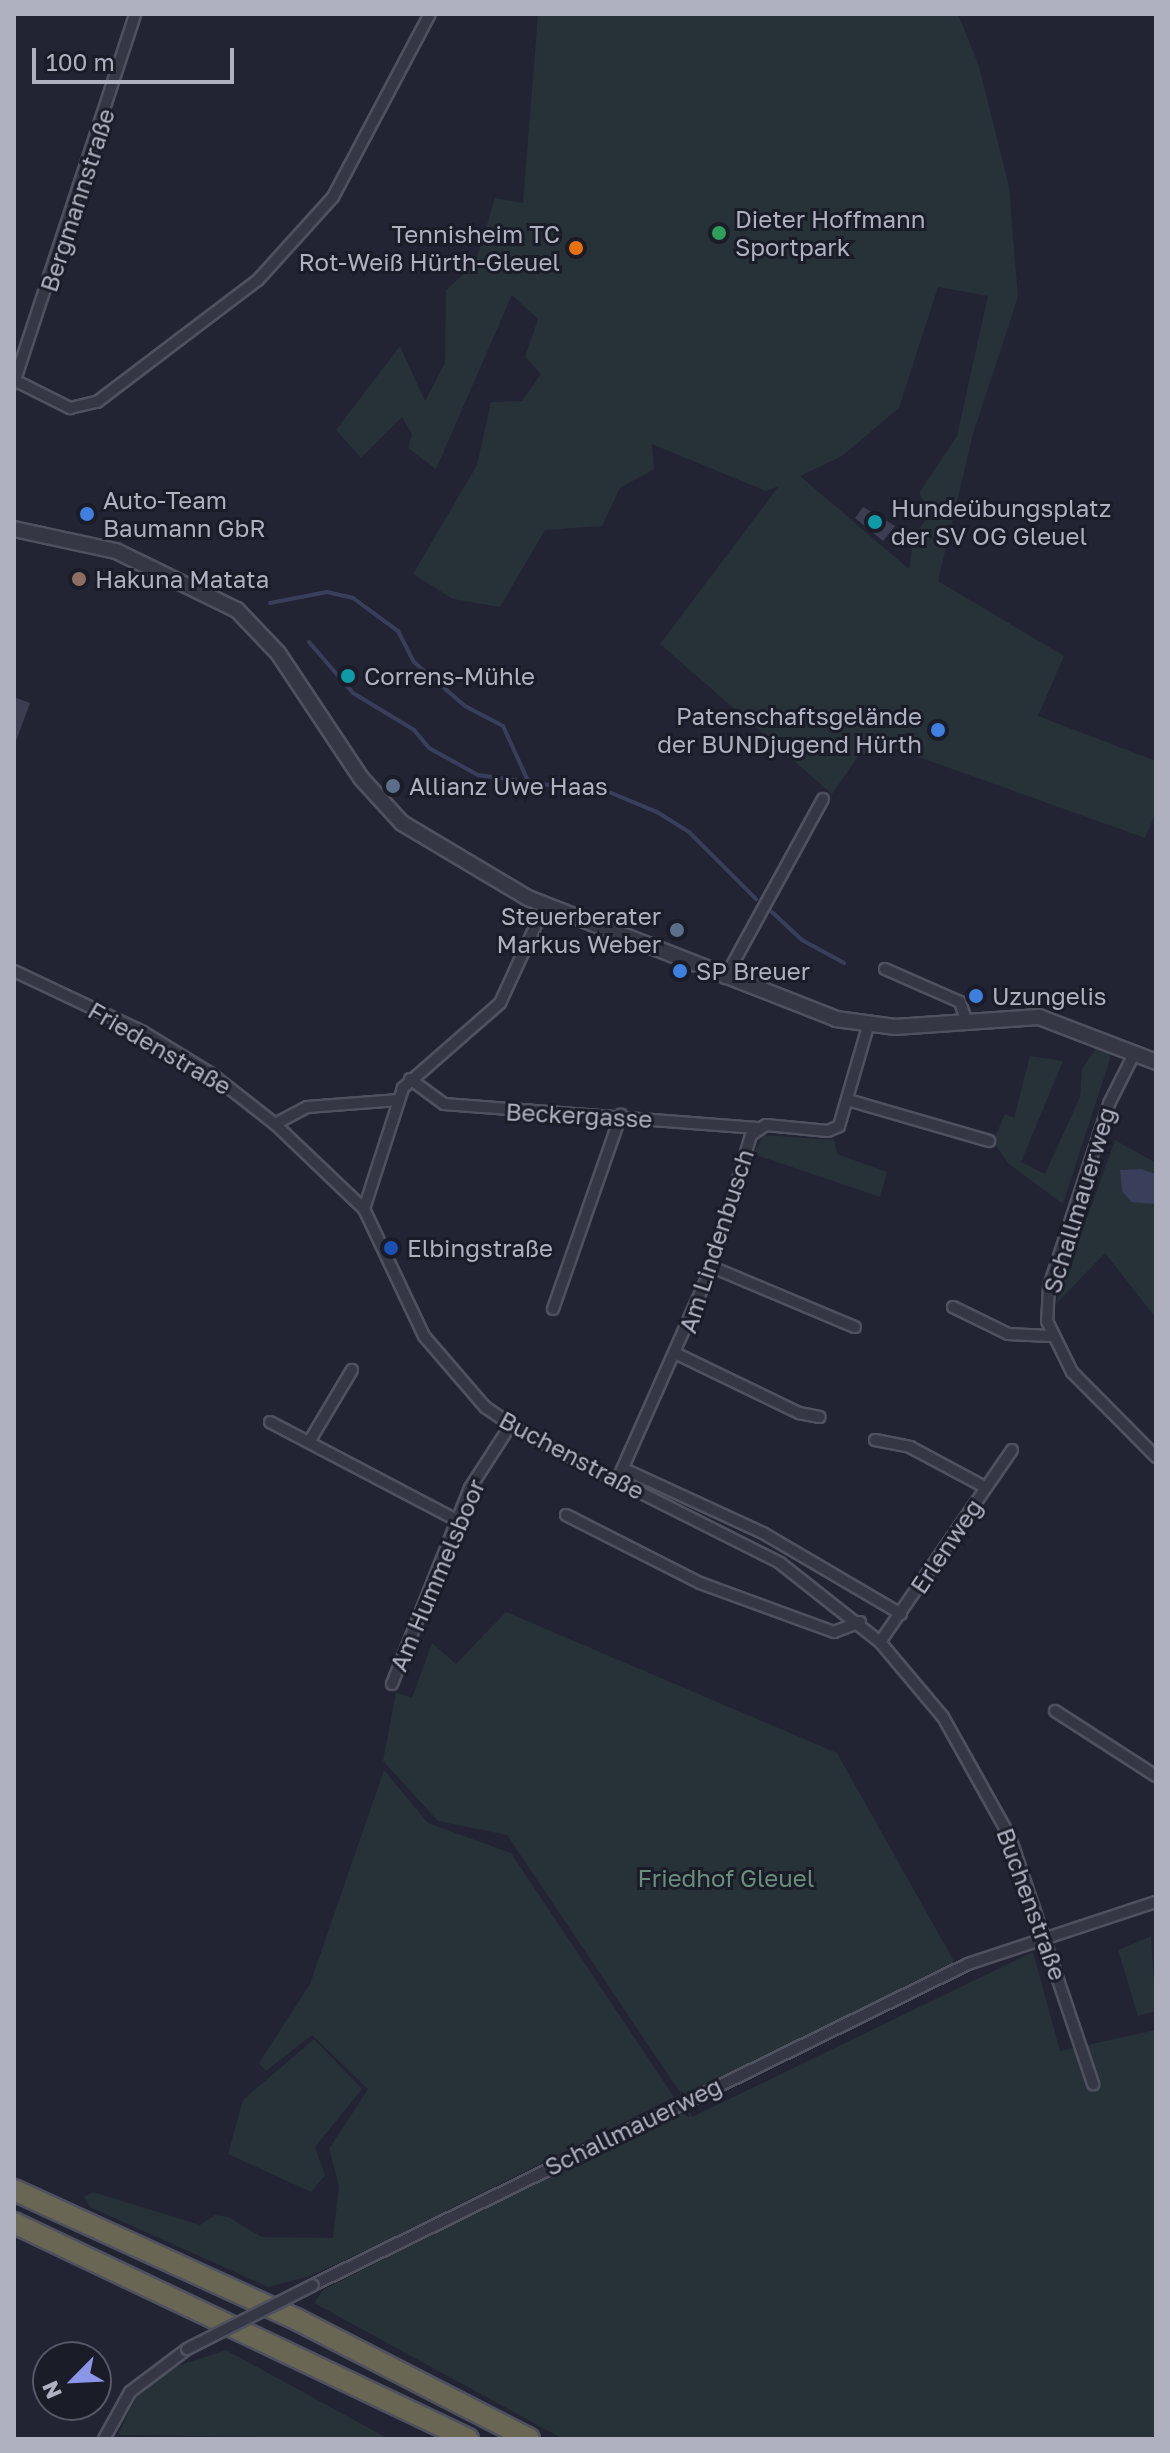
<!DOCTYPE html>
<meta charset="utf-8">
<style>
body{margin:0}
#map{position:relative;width:1170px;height:2453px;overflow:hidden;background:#222433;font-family:"Golos Text",sans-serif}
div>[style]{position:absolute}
.green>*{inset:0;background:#263237}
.water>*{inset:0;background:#393e5b}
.stream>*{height:4px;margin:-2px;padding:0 2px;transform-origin:2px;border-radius:2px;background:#393e5b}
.building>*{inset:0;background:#3b3e50}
.roads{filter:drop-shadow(2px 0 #4f515f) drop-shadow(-2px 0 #4f515f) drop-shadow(0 2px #4f515f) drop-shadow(0 -2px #4f515f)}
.minor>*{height:10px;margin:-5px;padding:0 5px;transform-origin:5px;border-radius:5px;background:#353744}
.tertiary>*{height:14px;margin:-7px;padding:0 7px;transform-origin:7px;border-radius:7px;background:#353744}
.motorway>*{height:20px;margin:-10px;padding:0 10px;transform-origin:10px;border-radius:10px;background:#696653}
.bridges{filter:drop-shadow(2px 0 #4f515f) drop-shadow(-2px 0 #4f515f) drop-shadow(0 2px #4f515f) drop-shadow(0 -2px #4f515f)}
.minor-bridge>*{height:10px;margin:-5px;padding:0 5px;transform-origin:5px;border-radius:5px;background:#353744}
.dots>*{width:22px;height:22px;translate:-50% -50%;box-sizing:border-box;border:4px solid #1a1c28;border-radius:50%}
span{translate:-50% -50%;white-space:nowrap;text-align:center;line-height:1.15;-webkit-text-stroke:6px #1a1c28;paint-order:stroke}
.street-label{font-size:24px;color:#afb1c1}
.poi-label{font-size:24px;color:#afb1c1}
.left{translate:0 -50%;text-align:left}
.right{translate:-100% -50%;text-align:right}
.park-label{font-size:24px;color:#6a8e7c}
.frame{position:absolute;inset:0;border:16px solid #afb1c1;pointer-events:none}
.north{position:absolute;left:32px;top:2341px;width:80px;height:80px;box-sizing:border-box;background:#1a1c28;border:2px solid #565865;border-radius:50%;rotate:246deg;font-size:22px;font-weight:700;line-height:32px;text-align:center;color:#afb1c1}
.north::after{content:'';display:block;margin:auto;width:28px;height:36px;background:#8b96e9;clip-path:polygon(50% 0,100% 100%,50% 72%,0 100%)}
.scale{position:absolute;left:32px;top:48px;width:202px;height:36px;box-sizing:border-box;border:4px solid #afb1c1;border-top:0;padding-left:10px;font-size:24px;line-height:28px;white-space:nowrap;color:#afb1c1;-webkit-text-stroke:6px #1a1c28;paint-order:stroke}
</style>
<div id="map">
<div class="green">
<i style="clip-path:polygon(evenodd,538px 14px,958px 14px,979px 66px,1009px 186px,1018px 297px,973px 434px,938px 581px,1064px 656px,1038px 716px,1156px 761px,1156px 812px,1145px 838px,891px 747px,859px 755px,832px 794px,660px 644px,779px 486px,766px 491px,652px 444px,654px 469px,620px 488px,602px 526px,545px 530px,500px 607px,453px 599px,413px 574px,477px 465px,491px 402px,522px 401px,541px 374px,525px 357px,538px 319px,512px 295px,436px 469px,408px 448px,412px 434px,402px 417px,361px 458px,336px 430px,400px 346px,425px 401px,445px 363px,446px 290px,475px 264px,495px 198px,523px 203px,538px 14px,938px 287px,988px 296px,957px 436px,919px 493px,931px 514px,914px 535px,909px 569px,800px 476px,842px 456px,899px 408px,938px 287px)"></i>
<i style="clip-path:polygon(1097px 1047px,1108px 1050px,1110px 1059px,1063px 1204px,1009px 1164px,993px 1142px,1005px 1114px,1014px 1118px,1030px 1056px,1063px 1061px,1021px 1162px,1045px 1174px,1080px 1097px,1082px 1069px)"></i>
<i style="clip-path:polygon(764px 1135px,834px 1140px,837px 1154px,887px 1172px,880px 1197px,753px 1154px)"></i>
<i style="clip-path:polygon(1115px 1140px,1156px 1163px,1156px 1318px,1105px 1253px,1056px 1304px)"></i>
<i style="clip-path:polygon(506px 1612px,837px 1753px,955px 1963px,683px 2097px,507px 1835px,438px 1821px,383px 1761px,396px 1692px,412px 1698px,432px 1643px,456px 1664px)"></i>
<i style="clip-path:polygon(384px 1770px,428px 1823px,511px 1853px,674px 2097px,370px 2249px,310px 2276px,268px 2287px,90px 2207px,84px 2197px,93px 2192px,200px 2225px,215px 2215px,228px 2217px,262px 2237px,333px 2238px,339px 2186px,329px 2149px,368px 2089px,312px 2035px,266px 2071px,259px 2063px,310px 1984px)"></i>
<i style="clip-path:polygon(1151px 1936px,1156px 2011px,1138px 2016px,1118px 1950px)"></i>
<i style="clip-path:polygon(1033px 1952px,1060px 2051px,1156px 2030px,1156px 2439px,563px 2439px,314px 2303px,323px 2290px,684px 2104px,692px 2117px)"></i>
<i style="clip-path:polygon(314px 2039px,362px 2089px,315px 2147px,325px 2175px,311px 2192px,228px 2154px,243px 2100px)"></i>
<i style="clip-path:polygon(226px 2350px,389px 2439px,118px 2435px,136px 2397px,166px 2370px)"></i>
</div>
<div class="water">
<i style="clip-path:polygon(1141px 1169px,1155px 1174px,1156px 1204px,1131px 1202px,1122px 1191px,1120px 1170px)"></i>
</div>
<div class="stream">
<i style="left:270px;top:603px;width:58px;rotate:-10.9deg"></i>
<i style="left:327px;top:592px;width:27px;rotate:13deg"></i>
<i style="left:353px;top:598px;width:56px;rotate:36.3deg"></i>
<i style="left:398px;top:631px;width:35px;rotate:63deg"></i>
<i style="left:414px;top:662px;width:67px;rotate:40.8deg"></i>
<i style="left:465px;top:706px;width:43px;rotate:27.8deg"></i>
<i style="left:503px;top:726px;width:63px;rotate:65.5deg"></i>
<i style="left:529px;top:783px;width:75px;rotate:5.3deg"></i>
<i style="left:604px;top:790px;width:57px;rotate:22.5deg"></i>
<i style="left:657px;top:812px;width:38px;rotate:32deg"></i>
<i style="left:689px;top:832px;width:95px;rotate:45deg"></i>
<i style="left:309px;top:642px;width:67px;rotate:49.2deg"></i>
<i style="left:353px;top:693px;width:71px;rotate:31.2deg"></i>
<i style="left:414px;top:730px;width:23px;rotate:50deg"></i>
<i style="left:429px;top:748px;width:56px;rotate:28.9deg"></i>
<i style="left:478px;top:775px;width:49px;rotate:8.1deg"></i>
<i style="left:772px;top:912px;width:41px;rotate:43deg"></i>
<i style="left:802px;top:940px;width:48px;rotate:28.7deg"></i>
</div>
<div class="building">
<i style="clip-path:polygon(863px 507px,895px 526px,883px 541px,855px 518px)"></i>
<i style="clip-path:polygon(14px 697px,30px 703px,15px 744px,14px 744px)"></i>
</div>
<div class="roads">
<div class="minor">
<i style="left:14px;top:380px;width:63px;rotate:26.6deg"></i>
<i style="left:70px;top:408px;width:28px;rotate:-13deg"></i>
<i style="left:97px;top:402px;width:202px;rotate:-37.2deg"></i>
<i style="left:258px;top:280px;width:112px;rotate:-47.9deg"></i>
<i style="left:333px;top:197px;width:207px;rotate:-62.1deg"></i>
<i style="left:14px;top:383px;width:388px;rotate:-71.8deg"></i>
<i style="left:885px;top:969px;width:82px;rotate:23.7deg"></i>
<i style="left:960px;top:1002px;width:18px;rotate:71deg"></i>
<i style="left:14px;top:971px;width:143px;rotate:25.3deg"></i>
<i style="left:143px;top:1032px;width:79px;rotate:31.5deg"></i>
<i style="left:210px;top:1073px;width:83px;rotate:38.1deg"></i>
<i style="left:275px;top:1124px;width:123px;rotate:43.7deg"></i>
<i style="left:364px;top:1209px;width:140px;rotate:64.7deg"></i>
<i style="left:424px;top:1336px;width:94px;rotate:49.3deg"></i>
<i style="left:485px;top:1407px;width:50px;rotate:34.3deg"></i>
<i style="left:526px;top:1435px;width:284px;rotate:26.7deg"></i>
<i style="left:780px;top:1563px;width:127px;rotate:38.3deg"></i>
<i style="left:880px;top:1642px;width:98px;rotate:50deg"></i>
<i style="left:943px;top:1717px;width:137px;rotate:60.8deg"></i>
<i style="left:1010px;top:1837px;width:261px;rotate:71.4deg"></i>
<i style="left:725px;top:978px;width:204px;rotate:-61.3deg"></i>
<i style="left:1135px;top:1052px;width:58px;rotate:116.6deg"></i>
<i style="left:1109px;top:1104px;width:192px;rotate:108.2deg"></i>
<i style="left:1049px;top:1286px;width:35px;rotate:93deg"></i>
<i style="left:1047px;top:1321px;width:57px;rotate:63.9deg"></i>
<i style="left:1072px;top:1372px;width:120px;rotate:45.3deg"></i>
<i style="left:410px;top:1079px;width:42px;rotate:36.3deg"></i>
<i style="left:444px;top:1104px;width:314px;rotate:4.4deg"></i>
<i style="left:848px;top:1100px;width:147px;rotate:16.2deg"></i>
<i style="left:275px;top:1124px;width:36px;rotate:-28deg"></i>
<i style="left:307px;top:1107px;width:92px;rotate:-4.4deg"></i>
<i style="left:364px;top:1209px;width:127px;rotate:-72.1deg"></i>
<i style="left:403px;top:1088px;width:129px;rotate:-41.2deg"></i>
<i style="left:500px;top:1003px;width:108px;rotate:-65.3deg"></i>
<i style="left:712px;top:1267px;width:155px;rotate:22.8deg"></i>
<i style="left:953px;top:1307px;width:61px;rotate:26.1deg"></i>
<i style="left:1008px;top:1334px;width:42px;rotate:2.7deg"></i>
<i style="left:553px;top:1309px;width:206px;rotate:-70.7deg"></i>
<i style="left:677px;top:1354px;width:136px;rotate:25.8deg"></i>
<i style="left:799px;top:1413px;width:21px;rotate:11deg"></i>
<i style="left:270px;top:1422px;width:211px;rotate:27.7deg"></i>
<i style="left:875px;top:1440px;width:36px;rotate:11deg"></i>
<i style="left:910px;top:1447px;width:85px;rotate:28.1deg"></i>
<i style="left:309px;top:1442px;width:84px;rotate:-59.2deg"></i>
<i style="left:624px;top:1469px;width:153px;rotate:24.7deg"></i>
<i style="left:763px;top:1533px;width:160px;rotate:30.4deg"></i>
<i style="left:617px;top:1481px;width:234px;rotate:-66.1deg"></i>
<i style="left:712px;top:1267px;width:138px;rotate:-73.5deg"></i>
<i style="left:751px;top:1135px;width:18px;rotate:-34deg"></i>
<i style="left:766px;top:1125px;width:62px;rotate:5.5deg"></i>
<i style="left:828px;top:1131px;width:12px;rotate:-24deg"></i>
<i style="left:839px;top:1126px;width:104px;rotate:-73.8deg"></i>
<i style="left:566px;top:1515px;width:150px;rotate:26.9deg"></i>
<i style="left:700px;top:1583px;width:143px;rotate:20.1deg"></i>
<i style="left:834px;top:1632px;width:28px;rotate:-21deg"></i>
<i style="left:880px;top:1642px;width:233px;rotate:-55.5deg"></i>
<i style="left:392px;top:1684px;width:211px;rotate:-68.3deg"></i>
<i style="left:470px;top:1488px;width:74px;rotate:-57.2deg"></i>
<i style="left:1055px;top:1711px;width:120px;rotate:32.8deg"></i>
<i style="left:313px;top:2285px;width:729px;rotate:-26.11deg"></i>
<i style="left:968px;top:1964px;width:198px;rotate:-18.3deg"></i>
<i style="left:104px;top:2439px;width:54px;rotate:-61deg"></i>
<i style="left:130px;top:2392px;width:71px;rotate:-37deg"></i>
</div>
<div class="tertiary">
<i style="left:14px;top:529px;width:104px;rotate:12.2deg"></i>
<i style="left:116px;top:551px;width:135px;rotate:26deg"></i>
<i style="left:237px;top:610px;width:59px;rotate:46.4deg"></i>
<i style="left:278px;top:653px;width:150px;rotate:56.4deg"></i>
<i style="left:361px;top:778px;width:61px;rotate:47.7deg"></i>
<i style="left:402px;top:823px;width:147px;rotate:30.8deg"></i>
<i style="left:528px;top:898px;width:331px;rotate:21.4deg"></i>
<i style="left:836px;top:1019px;width:60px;rotate:7.7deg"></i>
<i style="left:895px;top:1027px;width:144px;rotate:-4deg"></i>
<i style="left:1039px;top:1017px;width:125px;rotate:21deg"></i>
</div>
<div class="motorway">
<i style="left:14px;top:2190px;width:310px;rotate:24.6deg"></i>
<i style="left:296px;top:2319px;width:262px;rotate:27.2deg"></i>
<i style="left:14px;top:2223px;width:503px;rotate:25.44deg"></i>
</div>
</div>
<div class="bridges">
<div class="minor-bridge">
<i style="left:187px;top:2349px;width:141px;rotate:-26.9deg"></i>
</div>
</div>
<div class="dots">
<i style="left:719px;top:233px;background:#2e9e5b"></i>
<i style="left:576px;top:248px;background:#e8710a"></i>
<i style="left:87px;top:514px;background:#3f7fe0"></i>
<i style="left:875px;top:522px;background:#0f9aa8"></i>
<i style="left:79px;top:579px;background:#8d6e63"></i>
<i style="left:348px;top:676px;background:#0f9aa8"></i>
<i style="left:938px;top:730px;background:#3f7fe0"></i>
<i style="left:393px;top:786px;background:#5c6f8a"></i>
<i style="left:677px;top:930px;background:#5c6f8a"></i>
<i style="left:680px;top:971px;background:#3f7fe0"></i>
<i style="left:976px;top:996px;background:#3f7fe0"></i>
<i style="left:391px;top:1248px;background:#1a4fb4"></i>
</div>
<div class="street-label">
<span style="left:77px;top:200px;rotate:-72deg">Bergmannstraße</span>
<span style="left:160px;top:1048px;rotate:30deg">Friedenstraße</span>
<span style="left:579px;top:1115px;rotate:3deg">Beckergasse</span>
<span style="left:1079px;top:1200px;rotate:-73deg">Schallmauerweg</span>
<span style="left:716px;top:1241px;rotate:-72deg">Am Lindenbusch</span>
<span style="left:572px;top:1455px;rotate:28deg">Buchenstraße</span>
<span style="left:946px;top:1546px;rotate:-56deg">Erlenweg</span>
<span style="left:437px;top:1575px;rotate:-67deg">Am Hummelsboor</span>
<span style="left:1032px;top:1904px;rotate:70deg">Buchenstraße</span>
<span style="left:633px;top:2126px;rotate:-26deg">Schallmauerweg</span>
</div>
<div class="poi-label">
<span class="left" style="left:735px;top:233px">Dieter Hoffmann<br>Sportpark</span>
<span class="right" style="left:560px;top:248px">Tennisheim TC<br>Rot-Weiß Hürth-Gleuel</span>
<span class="left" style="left:103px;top:514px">Auto-Team<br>Baumann GbR</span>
<span class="left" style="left:891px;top:522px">Hundeübungsplatz<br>der SV OG Gleuel</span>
<span class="left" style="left:95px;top:579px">Hakuna Matata</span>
<span class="left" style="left:364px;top:676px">Correns-Mühle</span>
<span class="right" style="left:922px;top:730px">Patenschaftsgelände<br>der BUNDjugend Hürth</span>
<span class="left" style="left:409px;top:786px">Allianz Uwe Haas</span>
<span class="right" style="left:661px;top:930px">Steuerberater<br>Markus Weber</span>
<span class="left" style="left:696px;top:971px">SP Breuer</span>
<span class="left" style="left:992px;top:996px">Uzungelis</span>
<span class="left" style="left:407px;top:1248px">Elbingstraße</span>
</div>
<div class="park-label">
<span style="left:726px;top:1878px">Friedhof Gleuel</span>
</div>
<div class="frame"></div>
<div class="north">N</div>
<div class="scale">100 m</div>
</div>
